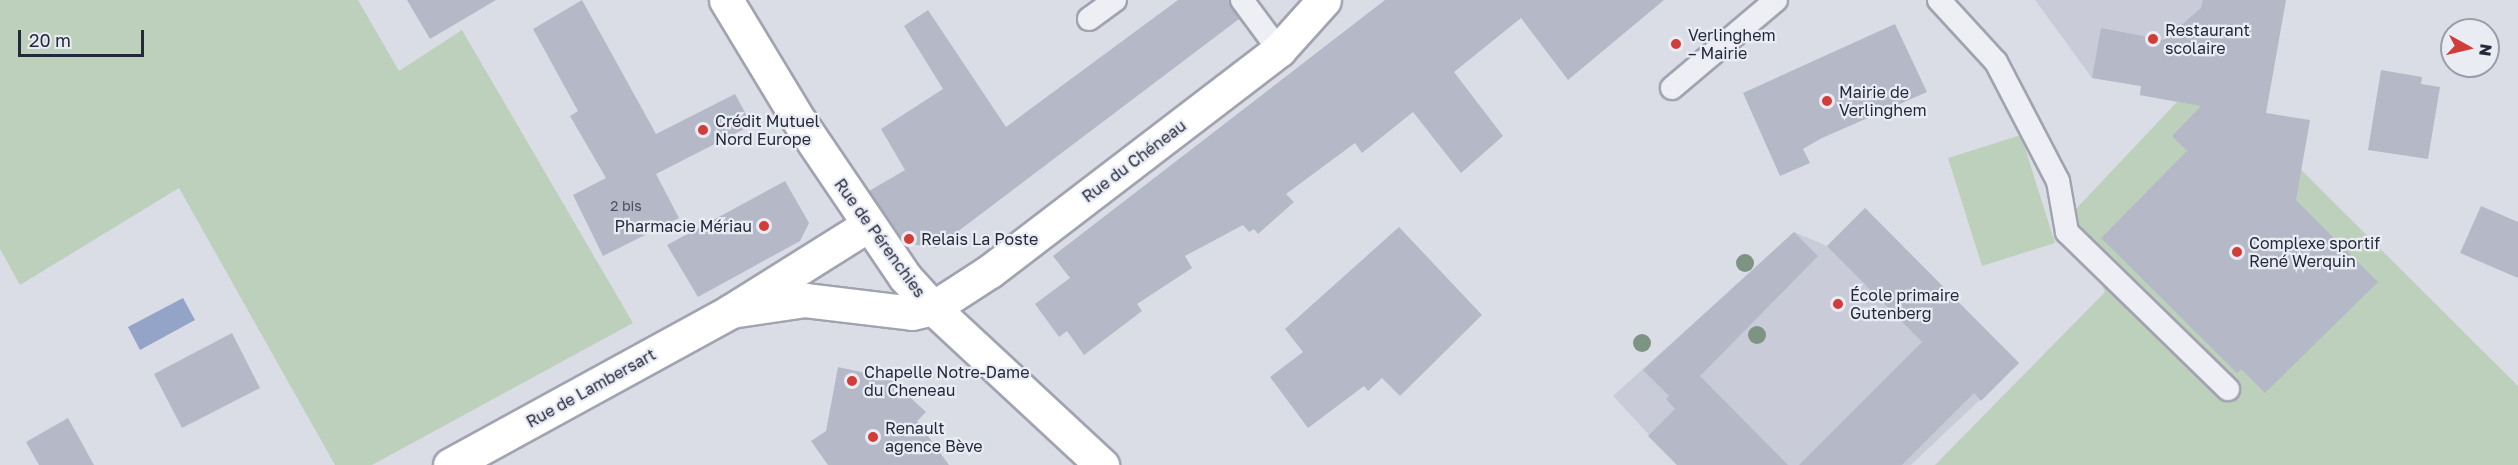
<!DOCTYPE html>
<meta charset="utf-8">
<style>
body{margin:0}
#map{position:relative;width:2518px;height:465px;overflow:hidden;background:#dbdde6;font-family:"Golos Text",sans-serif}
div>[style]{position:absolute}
.built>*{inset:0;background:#c9ccd8}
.green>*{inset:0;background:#bdd0bc}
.water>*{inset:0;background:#94a4c8}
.building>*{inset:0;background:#b5b8c6}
.roads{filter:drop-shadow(2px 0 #a1a3b0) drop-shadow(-2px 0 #a1a3b0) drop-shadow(0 2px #a1a3b0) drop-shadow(0 -2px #a1a3b0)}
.lane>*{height:22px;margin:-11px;padding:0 11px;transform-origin:11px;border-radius:11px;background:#edeff4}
.secondary>*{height:33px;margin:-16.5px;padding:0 16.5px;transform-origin:16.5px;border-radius:16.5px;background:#fff}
.trees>*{width:18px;height:18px;margin:-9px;border-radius:50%;background:#7e9482}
.dots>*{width:16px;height:16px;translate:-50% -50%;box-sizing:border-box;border:3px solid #eaecf4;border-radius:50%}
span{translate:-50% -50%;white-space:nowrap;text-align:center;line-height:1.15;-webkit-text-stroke:4.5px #eaecf4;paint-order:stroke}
.number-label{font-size:14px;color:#494d5e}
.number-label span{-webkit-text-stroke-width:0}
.poi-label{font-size:16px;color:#25293c}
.left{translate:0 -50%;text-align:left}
.right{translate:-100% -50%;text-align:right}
.street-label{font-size:16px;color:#25293c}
.north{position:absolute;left:2440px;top:18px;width:60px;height:60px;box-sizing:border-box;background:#eaecf4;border:2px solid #9b9eaa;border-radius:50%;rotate:98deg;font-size:16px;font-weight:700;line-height:24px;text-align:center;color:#25293c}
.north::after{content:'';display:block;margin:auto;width:21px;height:27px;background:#d23c39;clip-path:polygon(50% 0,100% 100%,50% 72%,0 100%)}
.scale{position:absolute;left:18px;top:30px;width:126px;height:27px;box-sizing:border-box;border:3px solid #25293c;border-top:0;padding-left:8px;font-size:18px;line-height:21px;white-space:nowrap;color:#25293c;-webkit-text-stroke:4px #eaecf4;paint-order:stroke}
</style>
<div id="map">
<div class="built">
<i style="clip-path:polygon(2035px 0,2249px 0,2192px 86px,2177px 102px,2140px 95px,2141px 86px,2092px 78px)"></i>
<i style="clip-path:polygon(1865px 208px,2019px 363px,1911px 465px,1677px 465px,1613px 396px,1794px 232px,1827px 246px)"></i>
</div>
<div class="green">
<i style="clip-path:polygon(0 0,358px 0,399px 71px,462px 30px,633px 323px,372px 465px,335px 465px,179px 188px,20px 285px,0 249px)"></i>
<i style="clip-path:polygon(2192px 86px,2232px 101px,2518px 386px,2518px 465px,1935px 465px,2105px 292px,2073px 212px)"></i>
<i style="clip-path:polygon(2021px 135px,2055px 243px,1982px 266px,1948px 158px)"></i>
</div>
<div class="water">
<i style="clip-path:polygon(183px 298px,195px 320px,140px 350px,128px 327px)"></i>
</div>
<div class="building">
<i style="clip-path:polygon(407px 0,496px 0,430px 39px)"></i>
<i style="clip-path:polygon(582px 0,656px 134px,735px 94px,752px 125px,656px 174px,679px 218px,603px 256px,573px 195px,606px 178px,570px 116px,578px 111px,533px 29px)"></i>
<i style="clip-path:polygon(1178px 0,1229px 0,1239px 19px,936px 248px,905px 243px,869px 191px,905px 170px,881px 129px,943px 89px,904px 26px,928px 10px,1006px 127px)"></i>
<i style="clip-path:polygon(1385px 0,1664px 0,1568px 80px,1521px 18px,1454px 72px,1503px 136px,1461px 173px,1413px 112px,1362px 153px,1355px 143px,1286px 194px,1294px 202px,1258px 234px,1254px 229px,1249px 232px,1243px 225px,1185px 256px,1192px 268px,1137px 304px,1142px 311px,1084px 355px,1067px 331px,1059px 337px,1035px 304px,1070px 278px,1053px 256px)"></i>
<i style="clip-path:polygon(2203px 0,2286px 0,2266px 113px,2310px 120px,2296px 200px,2378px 282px,2265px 393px,2241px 369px,2237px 373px,2101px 238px,2187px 151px,2172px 136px,2201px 106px,2140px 95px,2141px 86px,2092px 78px,2101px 28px,2164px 40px,2201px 8px)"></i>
<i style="clip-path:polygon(1895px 24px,1927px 92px,1822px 138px,1803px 149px,1810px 163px,1780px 176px,1743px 93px)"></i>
<i style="clip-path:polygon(2381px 70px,2422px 77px,2421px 84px,2440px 87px,2428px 159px,2368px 150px)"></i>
<i style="clip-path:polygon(785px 181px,809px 223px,800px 241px,698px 297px,667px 245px)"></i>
<i style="clip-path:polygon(2481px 206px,2518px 222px,2518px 278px,2460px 253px)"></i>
<i style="clip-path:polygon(1865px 208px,2019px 363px,1981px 401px,1974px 393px,1902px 465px,1799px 465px,1922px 342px,1827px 246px)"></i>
<i style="clip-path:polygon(1399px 227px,1482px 315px,1400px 396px,1382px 378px,1368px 391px,1364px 386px,1308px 428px,1270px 377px,1303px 352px,1285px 329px)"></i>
<i style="clip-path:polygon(1794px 232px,1818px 256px,1700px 376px,1788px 465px,1677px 465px,1648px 436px,1675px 409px,1666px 399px,1669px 396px,1643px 370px)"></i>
<i style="clip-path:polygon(232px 333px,260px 388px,182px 428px,154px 374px)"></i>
<i style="clip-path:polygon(838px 367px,889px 378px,926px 412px,917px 421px,949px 465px,828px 465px,811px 441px,826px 431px)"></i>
<i style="clip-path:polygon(68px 418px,94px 465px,39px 465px,26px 442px)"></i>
</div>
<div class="roads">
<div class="lane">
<i style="left:1242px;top:0;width:62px;rotate:53.5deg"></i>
<i style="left:1939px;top:0;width:84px;rotate:47.4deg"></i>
<i style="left:1996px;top:62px;width:134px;rotate:62.5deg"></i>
<i style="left:2058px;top:181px;width:52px;rotate:80deg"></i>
<i style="left:2067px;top:232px;width:225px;rotate:44.3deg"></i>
<i style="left:1089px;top:19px;width:32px;rotate:-36deg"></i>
<i style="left:1672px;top:88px;width:136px;rotate:-40.2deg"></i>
</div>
<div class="secondary">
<i style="left:726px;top:0;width:143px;rotate:58.8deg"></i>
<i style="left:800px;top:122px;width:187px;rotate:55.9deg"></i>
<i style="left:905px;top:277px;width:42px;rotate:47.9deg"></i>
<i style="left:933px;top:308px;width:231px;rotate:42.9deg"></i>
<i style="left:731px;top:311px;width:75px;rotate:-8.5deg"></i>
<i style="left:805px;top:300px;width:108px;rotate:6.9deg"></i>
<i style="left:912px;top:313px;width:22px;rotate:-13deg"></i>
<i style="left:933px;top:308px;width:68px;rotate:-33deg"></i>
<i style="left:990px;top:271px;width:364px;rotate:-37.4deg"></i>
<i style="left:1279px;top:50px;width:67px;rotate:-48deg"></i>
<i style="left:450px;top:465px;width:320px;rotate:-28.7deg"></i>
<i style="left:731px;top:311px;width:162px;rotate:-32.1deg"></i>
</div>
</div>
<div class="trees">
<i style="left:1745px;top:263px"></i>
<i style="left:1757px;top:335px"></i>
<i style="left:1642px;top:343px"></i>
</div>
<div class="dots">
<i style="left:2153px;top:39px;background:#d23c39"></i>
<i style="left:1676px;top:44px;background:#d23c39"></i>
<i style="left:1827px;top:101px;background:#d23c39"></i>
<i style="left:703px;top:130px;background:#d23c39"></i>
<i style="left:764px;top:226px;background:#d23c39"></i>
<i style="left:909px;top:239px;background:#d23c39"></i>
<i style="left:2237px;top:252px;background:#d23c39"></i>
<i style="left:1838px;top:304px;background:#d23c39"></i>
<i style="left:852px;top:381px;background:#d23c39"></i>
<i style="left:873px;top:437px;background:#d23c39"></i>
</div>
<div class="number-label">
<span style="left:626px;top:206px">2 bis</span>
</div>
<div class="poi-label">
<span class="left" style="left:2165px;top:39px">Restaurant<br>scolaire</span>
<span class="left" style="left:1688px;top:44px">Verlinghem<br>– Mairie</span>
<span class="left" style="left:1839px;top:101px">Mairie de<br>Verlinghem</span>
<span class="left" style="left:715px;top:130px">Crédit Mutuel<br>Nord Europe</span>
<span class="right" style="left:752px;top:226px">Pharmacie Mériau</span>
<span class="left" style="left:921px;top:239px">Relais La Poste</span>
<span class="left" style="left:2249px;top:252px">Complexe sportif<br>René Werquin</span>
<span class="left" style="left:1850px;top:304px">École primaire<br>Gutenberg</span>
<span class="left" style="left:864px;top:381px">Chapelle Notre-Dame<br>du Cheneau</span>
<span class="left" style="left:885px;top:437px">Renault<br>agence Bève</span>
</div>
<div class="street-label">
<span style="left:1134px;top:161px;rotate:-37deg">Rue du Chéneau</span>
<span style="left:880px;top:238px;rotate:54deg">Rue de Pérenchies</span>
<span style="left:591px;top:388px;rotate:-29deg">Rue de Lambersart</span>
</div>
<div class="north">N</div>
<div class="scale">20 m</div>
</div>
